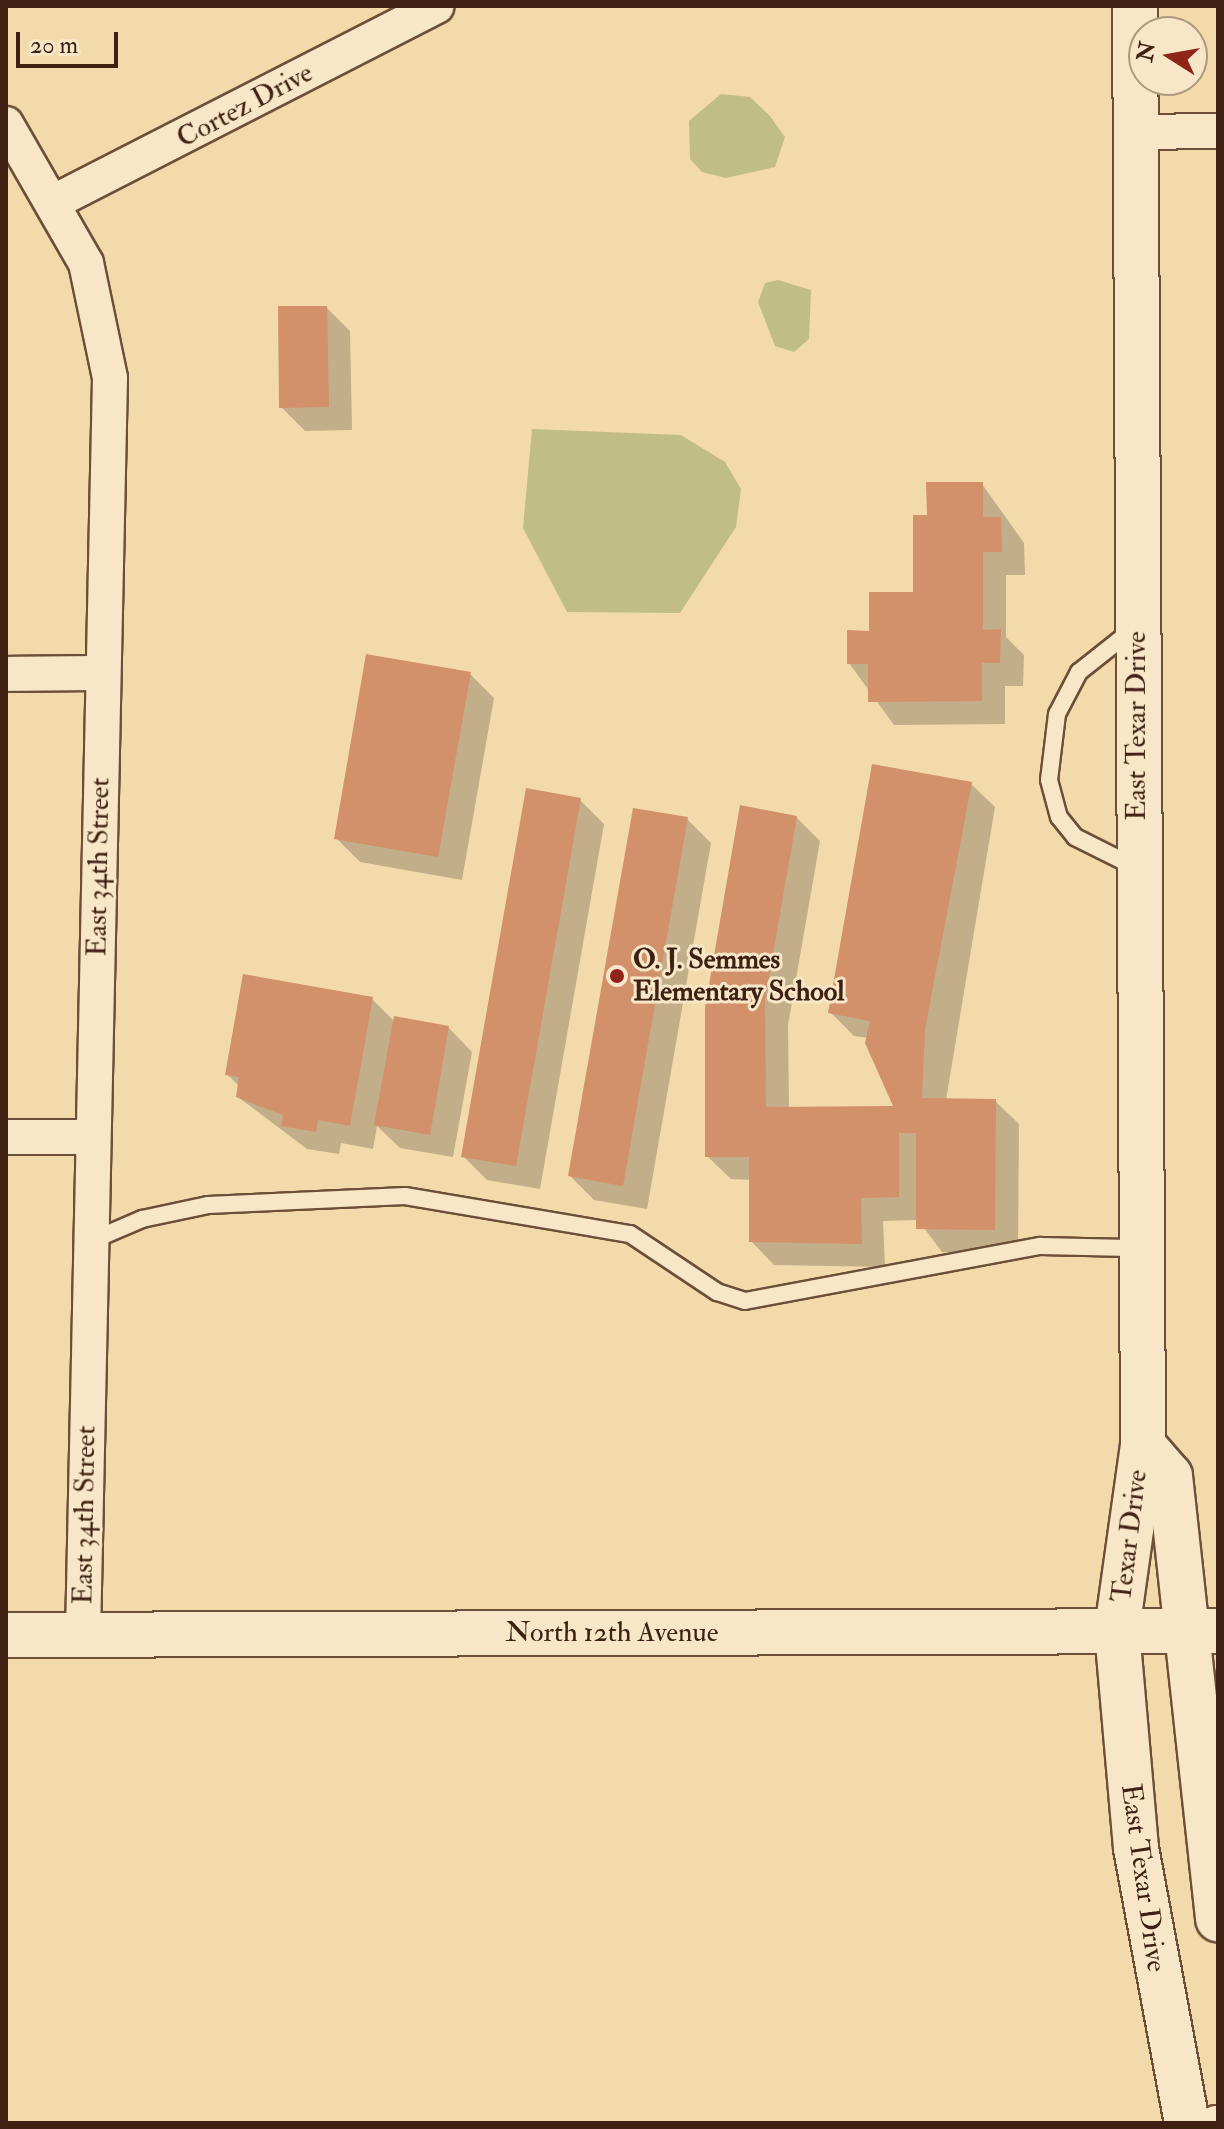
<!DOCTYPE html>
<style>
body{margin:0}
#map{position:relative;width:1224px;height:2129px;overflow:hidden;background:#f3daaa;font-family:"IM FELL Double Pica",serif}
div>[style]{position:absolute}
.green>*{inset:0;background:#c0be85}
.shadow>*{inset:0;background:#0003}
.building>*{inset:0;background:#d2906b}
.roads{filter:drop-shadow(2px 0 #6c4f39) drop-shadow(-2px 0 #6c4f39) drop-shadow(0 2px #6c4f39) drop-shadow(0 -2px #6c4f39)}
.lane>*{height:16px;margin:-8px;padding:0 8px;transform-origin:8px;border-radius:8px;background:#f7e7c8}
.street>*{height:34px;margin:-17px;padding:0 17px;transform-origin:17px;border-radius:17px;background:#f7e7c8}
.secondary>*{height:44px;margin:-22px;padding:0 22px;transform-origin:22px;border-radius:22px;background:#f7e7c8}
.dots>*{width:22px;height:22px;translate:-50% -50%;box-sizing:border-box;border:4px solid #f7e7c8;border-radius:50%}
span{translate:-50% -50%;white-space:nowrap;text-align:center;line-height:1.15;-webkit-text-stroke:6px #f7e7c8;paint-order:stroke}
.street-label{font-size:28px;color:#3f2113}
.poi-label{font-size:28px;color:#3f2113;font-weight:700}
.left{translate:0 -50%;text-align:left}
.frame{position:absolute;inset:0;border:8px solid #3f2113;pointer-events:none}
.north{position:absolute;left:1128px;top:16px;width:80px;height:80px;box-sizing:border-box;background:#f7e7c8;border:2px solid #ad9880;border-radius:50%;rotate:281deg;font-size:22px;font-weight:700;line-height:32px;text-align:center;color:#3f2113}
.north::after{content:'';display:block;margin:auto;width:28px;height:36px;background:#8f2418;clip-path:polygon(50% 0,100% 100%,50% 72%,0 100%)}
.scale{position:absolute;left:16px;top:32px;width:102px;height:36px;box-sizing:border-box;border:4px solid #3f2113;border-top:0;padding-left:10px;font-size:24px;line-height:28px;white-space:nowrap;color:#3f2113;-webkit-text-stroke:6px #f7e7c8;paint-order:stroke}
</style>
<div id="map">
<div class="green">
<i style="clip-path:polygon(721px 94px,750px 97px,770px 116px,785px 137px,775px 167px,726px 178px,702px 172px,690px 159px,689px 121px)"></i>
<i style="clip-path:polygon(778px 280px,811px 290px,809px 339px,794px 352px,775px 346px,758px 302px,765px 283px)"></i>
<i style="clip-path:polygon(532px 429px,681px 435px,725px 462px,741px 489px,736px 527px,680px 613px,567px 612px,523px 528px)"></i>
</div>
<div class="shadow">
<i style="clip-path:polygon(327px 308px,350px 331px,352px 430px,305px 431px,281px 407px)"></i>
<i style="clip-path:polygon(982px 484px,1024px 543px,1025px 575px,1006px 575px,1006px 637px,1024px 655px,1023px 686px,1005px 686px,1005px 724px,894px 725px,849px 663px,915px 594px,929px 517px)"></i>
<i style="clip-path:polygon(470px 674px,494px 698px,462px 880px,360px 862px,336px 838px)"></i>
<i style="clip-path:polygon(971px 784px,995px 807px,946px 1100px,995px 1101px,1019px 1124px,1018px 1253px,942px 1252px,918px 1220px,883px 1221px,885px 1267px,774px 1265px,751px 1241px,751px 1180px,731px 1179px,707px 1156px,796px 817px,820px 841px,788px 1025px,789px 1109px,896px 1108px,868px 1038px,854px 1036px,830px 1012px)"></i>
<i style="clip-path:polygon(580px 800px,604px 824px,540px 1189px,487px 1180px,463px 1156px)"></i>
<i style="clip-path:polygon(687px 819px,711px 843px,647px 1209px,594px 1200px,570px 1176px)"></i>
<i style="clip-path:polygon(372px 999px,395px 1022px,449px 1028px,472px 1052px,453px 1157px,400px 1148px,377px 1126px,373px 1149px,341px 1143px,339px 1154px,307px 1149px,238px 1097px,240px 1087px,227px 1074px)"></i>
</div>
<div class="building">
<i style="clip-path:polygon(278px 306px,327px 306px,329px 407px,279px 408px)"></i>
<i style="clip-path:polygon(926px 482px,983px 482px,983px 517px,1001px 517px,1002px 552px,983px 552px,983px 630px,1001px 629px,1000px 663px,982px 663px,982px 701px,868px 702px,868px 664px,847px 664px,847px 630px,869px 631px,869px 592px,913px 592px,913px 515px,927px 515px)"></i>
<i style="clip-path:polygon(366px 654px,471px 672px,438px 857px,334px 839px)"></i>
<i style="clip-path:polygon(872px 764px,972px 782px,925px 1029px,922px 1098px,996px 1099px,995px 1230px,916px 1229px,916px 1133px,899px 1133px,899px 1197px,861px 1198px,862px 1244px,749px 1242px,749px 1157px,705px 1157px,705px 1008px,740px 805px,797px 816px,765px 1000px,766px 1107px,893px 1106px,865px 1043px,870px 1021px,828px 1013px)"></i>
<i style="clip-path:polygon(526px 788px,581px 798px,516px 1166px,461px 1157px)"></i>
<i style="clip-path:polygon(633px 808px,688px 817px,623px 1186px,568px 1176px)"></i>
<i style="clip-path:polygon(243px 974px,373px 997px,350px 1126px,318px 1120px,316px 1132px,281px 1126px,283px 1115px,236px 1097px,239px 1077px,225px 1075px)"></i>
<i style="clip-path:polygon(394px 1016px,449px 1026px,430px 1135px,374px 1125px)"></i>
</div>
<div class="roads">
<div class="lane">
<i style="left:1132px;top:630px;width:68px;rotate:141.6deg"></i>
<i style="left:1079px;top:672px;width:47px;rotate:117.6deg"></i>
<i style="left:1057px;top:714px;width:66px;rotate:96.9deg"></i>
<i style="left:1049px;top:780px;width:38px;rotate:75deg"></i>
<i style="left:1059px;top:817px;width:26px;rotate:51deg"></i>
<i style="left:1075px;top:837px;width:69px;rotate:26.6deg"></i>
<i style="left:91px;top:1241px;width:56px;rotate:-23.3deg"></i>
<i style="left:142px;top:1219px;width:67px;rotate:-12deg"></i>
<i style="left:208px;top:1205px;width:197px;rotate:-2.6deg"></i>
<i style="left:405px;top:1196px;width:228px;rotate:9.6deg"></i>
<i style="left:630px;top:1234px;width:105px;rotate:33.7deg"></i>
<i style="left:717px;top:1292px;width:29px;rotate:18deg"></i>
<i style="left:745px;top:1301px;width:300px;rotate:-10.6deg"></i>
<i style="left:1040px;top:1246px;width:97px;rotate:1.2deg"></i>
</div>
<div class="street">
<i style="left:6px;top:124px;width:160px;rotate:60.1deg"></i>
<i style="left:86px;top:263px;width:117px;rotate:78.2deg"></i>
<i style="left:110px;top:378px;width:1256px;rotate:91.23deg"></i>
<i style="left:1136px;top:132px;width:82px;rotate:-0.7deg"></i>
<i style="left:52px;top:203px;width:432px;rotate:-27.1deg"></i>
<i style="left:6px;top:674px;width:97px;rotate:-0.6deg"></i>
<i style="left:6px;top:1137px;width:87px"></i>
<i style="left:1216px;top:2123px;width:2px"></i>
</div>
<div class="secondary">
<i style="left:1135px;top:6px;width:1439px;rotate:89.68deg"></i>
<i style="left:1143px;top:1445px;width:188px;rotate:98deg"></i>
<i style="left:1117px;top:1631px;width:218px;rotate:85deg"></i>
<i style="left:1136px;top:1848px;width:280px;rotate:79.5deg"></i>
<i style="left:1143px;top:1445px;width:41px;rotate:48.9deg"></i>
<i style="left:1170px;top:1476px;width:446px;rotate:83.8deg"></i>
<i style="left:6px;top:1635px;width:1212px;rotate:-0.19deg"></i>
</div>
</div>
<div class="dots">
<i style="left:617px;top:976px;background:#8f2418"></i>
</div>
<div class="street-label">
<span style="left:245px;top:106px;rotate:-28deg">Cortez Drive</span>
<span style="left:1137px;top:726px;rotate:-90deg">East Texar Drive</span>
<span style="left:99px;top:867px;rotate:-89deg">East 34th Street</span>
<span style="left:85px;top:1515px;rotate:-89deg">East 34th Street</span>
<span style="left:1130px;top:1536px;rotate:-83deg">Texar Drive</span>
<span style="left:612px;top:1633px">North 12th Avenue</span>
<span style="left:1143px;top:1878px;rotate:82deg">East Texar Drive</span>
</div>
<div class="poi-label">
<span class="left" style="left:633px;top:976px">O. J. Semmes<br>Elementary School</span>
</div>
<div class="frame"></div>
<div class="north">N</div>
<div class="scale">20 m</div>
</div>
